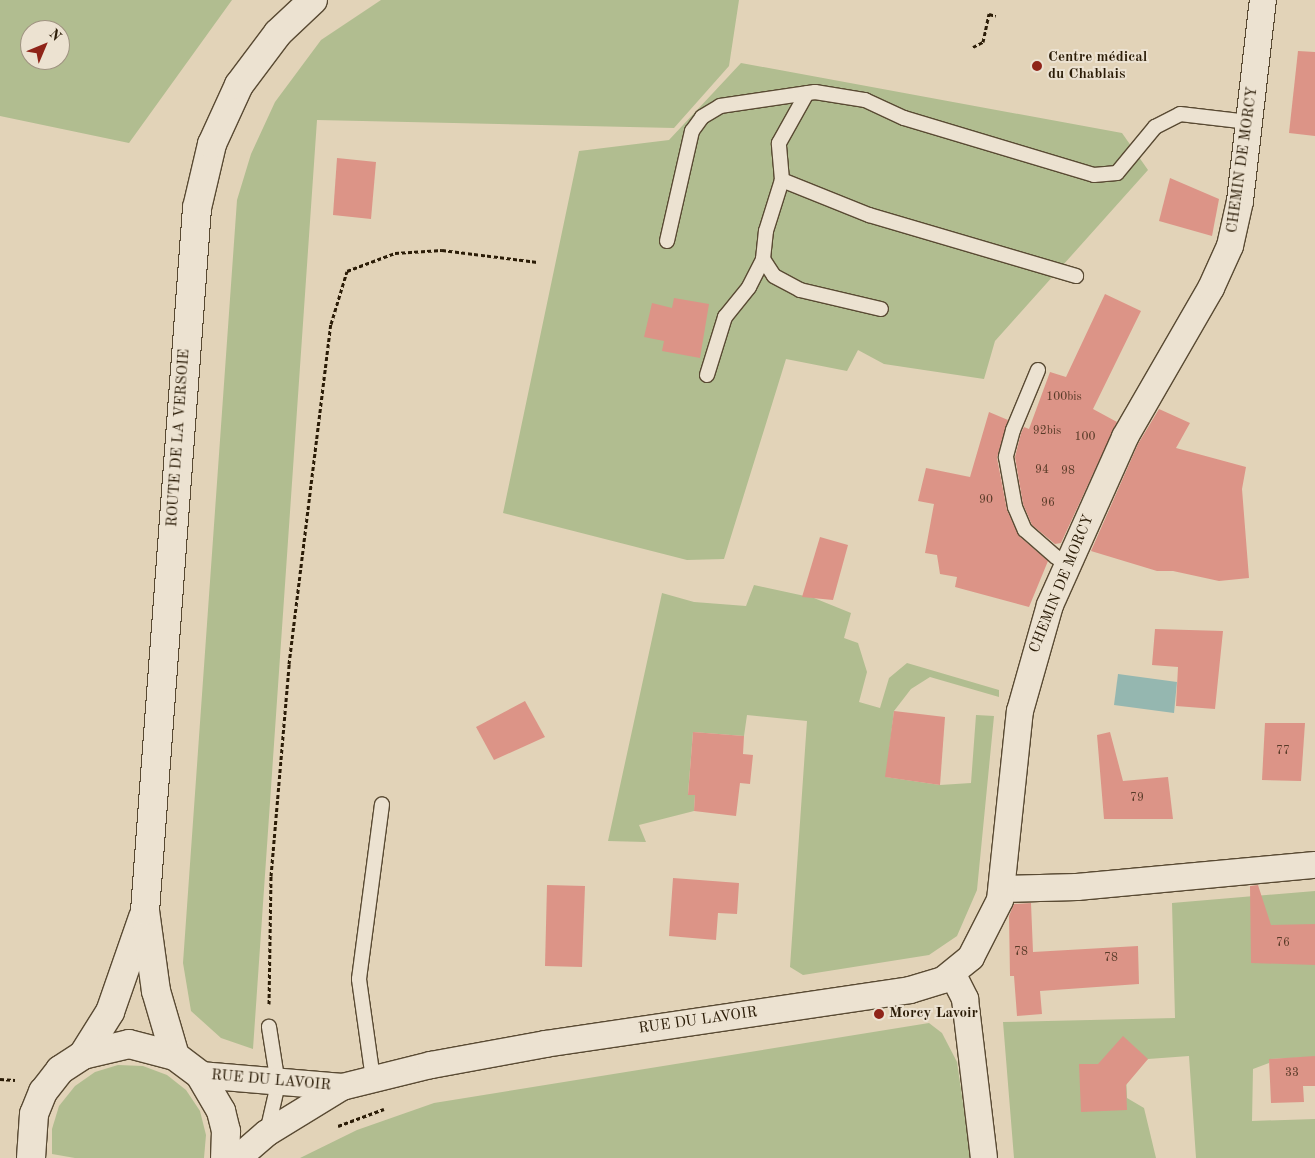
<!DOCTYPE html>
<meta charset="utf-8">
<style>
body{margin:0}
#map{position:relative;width:1315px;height:1158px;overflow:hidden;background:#e2d3b8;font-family:"Old Standard TT",serif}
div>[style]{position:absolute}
.green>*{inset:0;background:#b1bd90}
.water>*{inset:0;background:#95b7b0}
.building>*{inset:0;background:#dc9487}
.path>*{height:3px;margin-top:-1.5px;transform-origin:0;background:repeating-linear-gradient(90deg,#2b1c07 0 4px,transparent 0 6.5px)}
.roads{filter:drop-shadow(1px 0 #594a33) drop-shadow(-1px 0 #594a33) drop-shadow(0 1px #594a33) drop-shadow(0 -1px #594a33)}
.service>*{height:14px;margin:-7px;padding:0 7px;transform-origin:7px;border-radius:7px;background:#ece2d1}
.minor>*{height:26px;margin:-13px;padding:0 13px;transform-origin:13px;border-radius:13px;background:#ece2d1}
.secondary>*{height:28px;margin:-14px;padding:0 14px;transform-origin:14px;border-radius:14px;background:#ece2d1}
.dots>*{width:14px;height:14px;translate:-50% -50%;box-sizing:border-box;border:2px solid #ece2d1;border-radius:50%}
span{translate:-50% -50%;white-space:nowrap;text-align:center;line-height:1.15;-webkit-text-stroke:4px #ece2d1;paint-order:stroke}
.number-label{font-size:12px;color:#573a27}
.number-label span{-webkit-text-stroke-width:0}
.poi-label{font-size:15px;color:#2b1c07;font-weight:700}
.left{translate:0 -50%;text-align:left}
.street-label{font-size:15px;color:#2b1c07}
.north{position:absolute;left:20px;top:20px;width:50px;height:50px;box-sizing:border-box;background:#ece2d1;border:1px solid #9f9380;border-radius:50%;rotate:45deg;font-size:14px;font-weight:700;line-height:20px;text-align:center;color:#2b1c07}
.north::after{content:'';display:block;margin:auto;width:18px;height:22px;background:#8f2418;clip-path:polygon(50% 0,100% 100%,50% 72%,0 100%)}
</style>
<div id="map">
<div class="green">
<i style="clip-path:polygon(evenodd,0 0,232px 0,129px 143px,0 116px,0 0,30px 30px,60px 30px,60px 60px,30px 60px,30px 30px)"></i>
<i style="clip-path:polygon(381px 0,739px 0,729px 66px,674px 128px,317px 120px,253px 1049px,221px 1038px,191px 1011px,183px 963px,237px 200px,251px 154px,275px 102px,321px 40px)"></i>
<i style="clip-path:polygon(741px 63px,1122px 133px,1148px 170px,995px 341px,984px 379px,884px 364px,858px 350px,847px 371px,786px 359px,724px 559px,687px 560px,503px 513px,579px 151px,669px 140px)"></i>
<i style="clip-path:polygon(754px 585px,814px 598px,851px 613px,844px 638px,858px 643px,867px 672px,859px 702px,880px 708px,889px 678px,907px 663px,999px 690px,999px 697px,930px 677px,911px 689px,894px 711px,886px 777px,940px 785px,971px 783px,976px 715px,994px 716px,977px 890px,957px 936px,929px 955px,803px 975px,790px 967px,807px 721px,747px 715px,744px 736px,693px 732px,688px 794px,695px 795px,694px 811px,639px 825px,646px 842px,608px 841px,662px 593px,694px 602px,746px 606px)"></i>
<i style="clip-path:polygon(1315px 891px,1315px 1057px,1270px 1059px,1269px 1063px,1253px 1069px,1252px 1121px,1315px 1119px,1315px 1158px,1196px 1158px,1189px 1056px,1148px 1059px,1126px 1075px,1127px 1098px,1144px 1108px,1156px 1158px,1014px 1158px,1003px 1022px,1175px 1018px,1172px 903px)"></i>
<i style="clip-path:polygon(929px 1023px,942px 1033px,957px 1062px,971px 1158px,300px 1158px,357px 1130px,434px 1103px)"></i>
<i style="clip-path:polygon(118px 1065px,143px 1066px,167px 1075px,186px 1090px,200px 1111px,206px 1135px,204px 1158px,75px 1158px,52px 1154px,52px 1129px,59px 1106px,75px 1086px,95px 1072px)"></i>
</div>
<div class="water">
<i style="clip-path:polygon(1118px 674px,1177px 682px,1174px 713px,1114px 705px)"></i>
</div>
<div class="building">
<i style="clip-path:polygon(1298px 51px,1315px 52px,1315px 136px,1289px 133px)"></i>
<i style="clip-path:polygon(337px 158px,376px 162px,371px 219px,333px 215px)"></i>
<i style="clip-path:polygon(1170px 178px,1219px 199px,1212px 236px,1159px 221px)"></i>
<i style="clip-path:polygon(1105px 294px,1141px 311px,1093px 409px,1117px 422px,1061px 543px,1055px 544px,1032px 525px,1023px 504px,1015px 457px,1021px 433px,1024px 427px,1029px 429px,1050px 372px,1066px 377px)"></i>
<i style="clip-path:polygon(674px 298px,709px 304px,700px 358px,662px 351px,664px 341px,644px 337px,652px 303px,672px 308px)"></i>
<i style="clip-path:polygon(1159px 409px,1190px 423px,1176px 448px,1246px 467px,1242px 489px,1249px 578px,1219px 581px,1173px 571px,1157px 571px,1091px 551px,1138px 444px)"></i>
<i style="clip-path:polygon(989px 412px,1008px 420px,997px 458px,1007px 510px,1019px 536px,1048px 561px,1029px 607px,955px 587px,957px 577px,940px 574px,937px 555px,925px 553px,934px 504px,918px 501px,926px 468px,970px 477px)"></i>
<i style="clip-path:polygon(820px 537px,848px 545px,833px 600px,802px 597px)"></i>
<i style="clip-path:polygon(1155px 629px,1223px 631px,1215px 709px,1176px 706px,1178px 667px,1152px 665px)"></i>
<i style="clip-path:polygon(525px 701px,545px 737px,494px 760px,476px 727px)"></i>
<i style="clip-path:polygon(894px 711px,945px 717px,940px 785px,885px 777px)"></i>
<i style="clip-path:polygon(1265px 723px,1305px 723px,1301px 781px,1262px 780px)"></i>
<i style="clip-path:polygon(693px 732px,744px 736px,743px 754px,753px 755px,750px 784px,740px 783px,736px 816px,694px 811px,695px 795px,688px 795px)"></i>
<i style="clip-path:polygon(1110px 732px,1123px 781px,1168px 777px,1173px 819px,1104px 819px,1097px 735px)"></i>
<i style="clip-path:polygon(673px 878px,739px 883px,737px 914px,718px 913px,716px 940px,669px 936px)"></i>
<i style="clip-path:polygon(547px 885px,585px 886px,582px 967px,545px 966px)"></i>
<i style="clip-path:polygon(1258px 885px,1271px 925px,1315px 924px,1315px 965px,1251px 963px,1250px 886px)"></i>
<i style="clip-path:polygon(1031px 903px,1033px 952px,1138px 946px,1139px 984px,1040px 991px,1042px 1014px,1017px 1016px,1014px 976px,1010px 976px,1009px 916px,1014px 904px)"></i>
<i style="clip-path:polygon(1123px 1036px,1148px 1059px,1126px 1085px,1127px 1110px,1081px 1112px,1079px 1064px,1098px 1064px)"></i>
<i style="clip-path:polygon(1315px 1056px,1315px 1086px,1303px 1086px,1304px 1102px,1271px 1103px,1269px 1059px)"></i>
</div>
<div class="path">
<i style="left:973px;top:47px;width:11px;rotate:-27deg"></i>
<i style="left:983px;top:42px;width:29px;rotate:-78deg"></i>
<i style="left:989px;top:14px;width:7px;rotate:16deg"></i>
<i style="left:269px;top:1004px;width:128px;rotate:-89.1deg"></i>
<i style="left:271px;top:876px;width:213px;rotate:-85.1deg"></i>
<i style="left:289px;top:664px;width:343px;rotate:-83deg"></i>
<i style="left:331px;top:324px;width:55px;rotate:-73.2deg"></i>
<i style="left:347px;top:271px;width:51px;rotate:-20.6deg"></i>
<i style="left:395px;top:253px;width:47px;rotate:-3.7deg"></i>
<i style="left:442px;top:250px;width:96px;rotate:7.2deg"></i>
<i style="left:0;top:1079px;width:15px;rotate:4deg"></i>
<i style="left:338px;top:1126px;width:49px;rotate:-20.3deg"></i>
</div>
<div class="roads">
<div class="service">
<i style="left:782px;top:180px;width:94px;rotate:21.9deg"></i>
<i style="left:869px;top:215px;width:216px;rotate:16.4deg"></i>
<i style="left:667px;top:241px;width:113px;rotate:-77.2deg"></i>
<i style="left:692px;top:131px;width:17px;rotate:-54deg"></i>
<i style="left:702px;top:117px;width:21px;rotate:-31deg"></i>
<i style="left:720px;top:106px;width:96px;rotate:-8.4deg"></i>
<i style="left:815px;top:92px;width:51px;rotate:9.1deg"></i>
<i style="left:865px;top:100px;width:43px;rotate:24.8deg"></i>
<i style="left:904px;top:118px;width:198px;rotate:16.7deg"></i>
<i style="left:1094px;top:175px;width:23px;rotate:-5deg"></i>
<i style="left:1117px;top:173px;width:60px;rotate:-50.4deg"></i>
<i style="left:1155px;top:127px;width:28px;rotate:-27deg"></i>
<i style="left:1180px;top:114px;width:69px;rotate:6.6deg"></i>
<i style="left:763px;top:259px;width:20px;rotate:57deg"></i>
<i style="left:774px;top:276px;width:30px;rotate:28deg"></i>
<i style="left:800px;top:290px;width:83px;rotate:13.2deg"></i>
<i style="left:1038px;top:370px;width:65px;rotate:112.6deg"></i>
<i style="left:1013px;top:430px;width:28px;rotate:105deg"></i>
<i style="left:1006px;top:457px;width:51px;rotate:79.8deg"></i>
<i style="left:1015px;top:507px;width:25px;rotate:67deg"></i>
<i style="left:1025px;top:530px;width:41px;rotate:41.1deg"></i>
<i style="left:1056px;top:557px;width:13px;rotate:23deg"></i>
<i style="left:707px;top:375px;width:61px;rotate:-72.8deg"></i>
<i style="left:725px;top:317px;width:38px;rotate:-51deg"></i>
<i style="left:749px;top:287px;width:31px;rotate:-63deg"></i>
<i style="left:763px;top:259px;width:28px;rotate:-84deg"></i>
<i style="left:766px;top:231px;width:53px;rotate:-72.6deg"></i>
<i style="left:782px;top:180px;width:37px;rotate:-95deg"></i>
<i style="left:779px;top:143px;width:57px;rotate:-60.8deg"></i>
<i style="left:373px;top:1079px;width:101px;rotate:-98deg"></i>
<i style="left:359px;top:979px;width:176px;rotate:-82.5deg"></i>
<i style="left:267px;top:1132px;width:49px;rotate:-77.1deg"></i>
<i style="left:278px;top:1084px;width:58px;rotate:-99deg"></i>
</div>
<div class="minor">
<i style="left:1003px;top:889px;width:74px;rotate:-1.5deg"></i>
<i style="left:1077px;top:887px;width:239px;rotate:-5.3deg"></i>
<i style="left:953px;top:975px;width:27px;rotate:63deg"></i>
<i style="left:965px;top:999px;width:160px;rotate:83.2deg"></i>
<i style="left:200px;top:1075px;width:143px;rotate:4.8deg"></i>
<i style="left:238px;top:1158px;width:38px;rotate:-41deg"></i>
<i style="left:267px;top:1133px;width:88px;rotate:-31.5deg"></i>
<i style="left:342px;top:1087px;width:92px;rotate:-13.9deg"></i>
<i style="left:431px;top:1065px;width:116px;rotate:-10.4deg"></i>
<i style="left:545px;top:1044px;width:369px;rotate:-8.4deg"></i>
<i style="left:910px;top:990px;width:34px;rotate:-17deg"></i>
<i style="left:943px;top:980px;width:36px;rotate:-39deg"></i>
<i style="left:971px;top:957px;width:64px;rotate:-63deg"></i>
<i style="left:1000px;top:900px;width:190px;rotate:-84deg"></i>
<i style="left:1020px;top:711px;width:110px;rotate:-74.2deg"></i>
<i style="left:1050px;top:605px;width:184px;rotate:-65.9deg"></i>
<i style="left:1125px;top:437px;width:172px;rotate:-60deg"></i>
<i style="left:1211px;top:288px;width:46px;rotate:-65.7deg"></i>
<i style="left:1230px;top:246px;width:46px;rotate:-77.5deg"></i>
<i style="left:1240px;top:201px;width:202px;rotate:-83.5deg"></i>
</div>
<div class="secondary">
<i style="left:83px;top:1055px;width:51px;rotate:-57.9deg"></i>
<i style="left:110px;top:1012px;width:101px;rotate:-70.8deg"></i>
<i style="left:175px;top:1056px;width:68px;rotate:-106.3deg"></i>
<i style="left:156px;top:991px;width:81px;rotate:-97.8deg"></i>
<i style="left:145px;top:911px;width:705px;rotate:-85.77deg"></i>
<i style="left:197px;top:208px;width:66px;rotate:-76.8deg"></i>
<i style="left:212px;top:144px;width:65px;rotate:-65.4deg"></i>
<i style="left:239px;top:85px;width:65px;rotate:-53.1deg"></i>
<i style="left:278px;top:33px;width:48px;rotate:-43.3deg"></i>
<i style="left:31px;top:1158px;width:44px;rotate:-86.1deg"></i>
<i style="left:34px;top:1114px;width:24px;rotate:-68deg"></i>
<i style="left:43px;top:1092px;width:28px;rotate:-52deg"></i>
<i style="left:60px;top:1070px;width:27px;rotate:-33deg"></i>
<i style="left:83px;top:1055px;width:47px;rotate:-13.4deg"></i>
<i style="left:129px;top:1044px;width:48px;rotate:14.6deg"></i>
<i style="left:175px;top:1056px;width:31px;rotate:37deg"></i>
<i style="left:200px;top:1075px;width:42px;rotate:59.7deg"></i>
<i style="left:221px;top:1111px;width:21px;rotate:76deg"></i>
<i style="left:226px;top:1131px;width:27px;rotate:92deg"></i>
</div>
</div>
<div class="dots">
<i style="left:1037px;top:66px;background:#8f2418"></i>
<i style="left:879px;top:1014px;background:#8f2418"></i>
</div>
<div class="number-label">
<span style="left:1064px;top:398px">100bis</span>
<span style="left:1047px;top:432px">92bis</span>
<span style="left:1085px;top:438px">100</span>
<span style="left:1042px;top:471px">94</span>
<span style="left:1068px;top:472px">98</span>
<span style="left:986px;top:501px">90</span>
<span style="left:1048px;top:504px">96</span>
<span style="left:1283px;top:752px">77</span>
<span style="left:1137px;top:799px">79</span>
<span style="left:1283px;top:944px">76</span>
<span style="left:1021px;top:953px">78</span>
<span style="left:1111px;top:959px">78</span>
<span style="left:1292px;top:1074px">33</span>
</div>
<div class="poi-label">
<span class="left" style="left:1048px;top:66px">Centre médical<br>du Chablais</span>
<span class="left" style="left:889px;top:1014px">Morcy Lavoir</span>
</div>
<div class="street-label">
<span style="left:1243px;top:160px;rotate:-82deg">CHEMIN DE MORCY</span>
<span style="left:179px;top:438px;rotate:-86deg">ROUTE DE LA VERSOIE</span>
<span style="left:1062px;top:584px;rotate:-68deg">CHEMIN DE MORCY</span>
<span style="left:698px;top:1021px;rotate:-8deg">RUE DU LAVOIR</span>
<span style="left:271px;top:1081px;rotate:5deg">RUE DU LAVOIR</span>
</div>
<div class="north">N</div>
</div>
